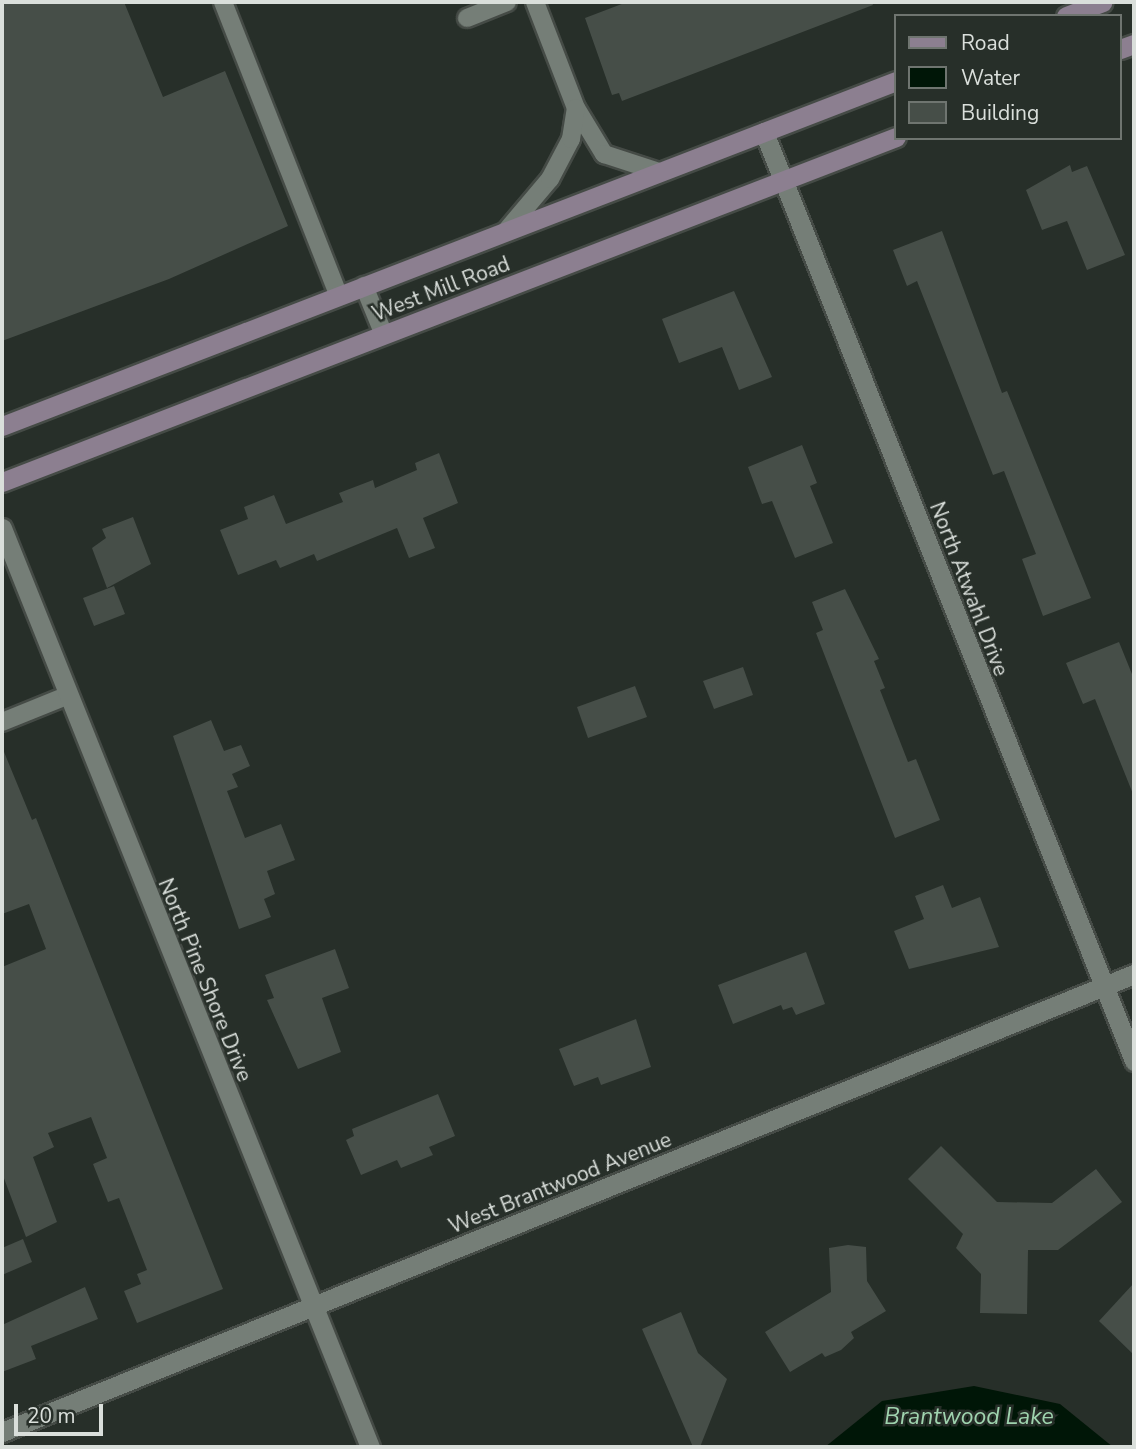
<!DOCTYPE html>
<style>
body{margin:0}
#map{position:relative;width:1136px;height:1449px;overflow:hidden;background:#272f29;font-family:"Nunito Sans",sans-serif}
div>[style]{position:absolute}
.water>*{inset:0;background:#001607}
.building>*{inset:0;background:#464e48}
.roads{filter:drop-shadow(2px 0 #454b46) drop-shadow(-2px 0 #454b46) drop-shadow(0 2px #454b46) drop-shadow(0 -2px #454b46)}
.service>*{height:18px;margin:-9px;padding:0 9px;transform-origin:9px;border-radius:9px;background:#757e77}
.minor>*{height:19px;margin:-9.5px;padding:0 9.5px;transform-origin:9.5px;border-radius:9.5px;background:#757e77}
.secondary>*{height:19px;margin:-9.5px;padding:0 9.5px;transform-origin:9.5px;border-radius:9.5px;background:#8c7f90}
span{translate:-50% -50%;white-space:nowrap;text-align:center;line-height:1.15;-webkit-text-stroke:5px #272f29;paint-order:stroke}
.street-label{font-size:21px;color:#dadfdb}
.water-label{font-size:23px;color:#9fd3ae;font-style:italic}
.frame{position:absolute;inset:0;border:4px solid #dadfdb;pointer-events:none}
.legend{position:absolute;left:894px;top:14px;width:228px;height:126px;box-sizing:border-box;background:#272f29;border:2px solid #6f7570;margin:0;padding:9px 12px;list-style:none;font-size:21px;color:#dadfdb}
.legend li{display:flex;align-items:center;gap:14px;height:35px}
.legend b{width:35px;border:2px solid #6f7570}
.scale{position:absolute;left:14px;top:1404px;width:89px;height:32px;box-sizing:border-box;border:4px solid #dadfdb;border-top:0;padding-left:9px;font-size:21px;line-height:24px;white-space:nowrap;color:#dadfdb;-webkit-text-stroke:5px #272f29;paint-order:stroke}
</style>
<div id="map">
<div class="water">
<i style="clip-path:polygon(974px 1386px,1060px 1404px,1113px 1447px,825px 1447px,882px 1401px)"></i>
</div>
<div class="building">
<i style="clip-path:polygon(2px 2px,124px 2px,163px 97px,225px 71px,288px 226px,169px 279px,2px 341px)"></i>
<i style="clip-path:polygon(627px 2px,872px 2px,873px 5px,622px 101px,619px 93px,612px 95px,585px 18px)"></i>
<i style="clip-path:polygon(1070px 165px,1072px 172px,1087px 166px,1125px 255px,1087px 270px,1067px 221px,1042px 230px,1026px 190px)"></i>
<i style="clip-path:polygon(942px 231px,1002px 393px,1007px 391px,1091px 598px,1043px 616px,1022px 559px,1036px 554px,1004px 471px,993px 475px,917px 281px,907px 286px,893px 250px)"></i>
<i style="clip-path:polygon(734px 291px,772px 377px,739px 390px,722px 347px,679px 363px,662px 319px)"></i>
<i style="clip-path:polygon(802px 445px,817px 483px,810px 486px,833px 543px,795px 558px,772px 501px,762px 504px,748px 467px)"></i>
<i style="clip-path:polygon(439px 453px,458px 503px,423px 518px,435px 548px,409px 558px,397px 528px,317px 561px,314px 554px,280px 568px,276px 560px,238px 575px,220px 530px,248px 519px,244px 507px,274px 495px,286px 524px,343px 502px,339px 493px,373px 480px,375px 488px,417px 470px,415px 463px)"></i>
<i style="clip-path:polygon(133px 517px,151px 564px,107px 588px,92px 548px,106px 538px,102px 529px)"></i>
<i style="clip-path:polygon(114px 586px,125px 614px,94px 626px,83px 598px)"></i>
<i style="clip-path:polygon(845px 589px,879px 659px,874px 661px,885px 688px,880px 690px,908px 762px,916px 759px,940px 820px,895px 838px,816px 633px,823px 630px,812px 602px)"></i>
<i style="clip-path:polygon(1119px 642px,1134px 679px,1133px 794px,1095px 699px,1083px 704px,1066px 663px)"></i>
<i style="clip-path:polygon(743px 667px,753px 695px,714px 709px,703px 681px)"></i>
<i style="clip-path:polygon(635px 686px,647px 717px,588px 738px,577px 707px)"></i>
<i style="clip-path:polygon(211px 720px,224px 751px,241px 745px,250px 766px,232px 774px,238px 787px,227px 791px,245px 838px,281px 824px,295px 860px,267px 871px,275px 894px,264px 899px,271px 917px,239px 929px,173px 736px)"></i>
<i style="clip-path:polygon(2px 747px,32px 820px,36px 818px,223px 1289px,137px 1323px,124px 1291px,141px 1284px,137px 1274px,147px 1270px,119px 1198px,108px 1202px,93px 1164px,107px 1158px,91px 1117px,48px 1133px,54px 1147px,33px 1157px,57px 1222px,26px 1237px,2px 1173px,2px 967px,46px 949px,29px 904px,2px 914px)"></i>
<i style="clip-path:polygon(943px 885px,952px 908px,980px 897px,999px 947px,909px 969px,894px 931px,924px 919px,915px 896px)"></i>
<i style="clip-path:polygon(335px 949px,349px 988px,322px 998px,341px 1052px,298px 1069px,267px 1000px,274px 998px,265px 975px)"></i>
<i style="clip-path:polygon(806px 952px,825px 1004px,796px 1015px,792px 1007px,783px 1010px,781px 1005px,733px 1024px,718px 985px)"></i>
<i style="clip-path:polygon(636px 1019px,651px 1067px,601px 1085px,598px 1077px,574px 1086px,559px 1049px)"></i>
<i style="clip-path:polygon(438px 1094px,455px 1136px,429px 1147px,433px 1155px,401px 1168px,397px 1160px,361px 1175px,346px 1140px,354px 1136px,352px 1129px)"></i>
<i style="clip-path:polygon(941px 1146px,997px 1202px,1052px 1203px,1096px 1169px,1122px 1202px,1058px 1250px,1028px 1250px,1027px 1314px,980px 1313px,981px 1274px,956px 1248px,963px 1234px,908px 1179px)"></i>
<i style="clip-path:polygon(23px 1239px,32px 1262px,2px 1275px,2px 1248px)"></i>
<i style="clip-path:polygon(848px 1245px,866px 1247px,867px 1281px,886px 1311px,851px 1332px,854px 1338px,841px 1350px,825px 1357px,822px 1353px,790px 1372px,765px 1332px,831px 1292px,829px 1248px)"></i>
<i style="clip-path:polygon(1134px 1283px,1134px 1355px,1099px 1321px)"></i>
<i style="clip-path:polygon(85px 1287px,98px 1319px,31px 1346px,36px 1359px,2px 1372px,2px 1325px)"></i>
<i style="clip-path:polygon(681px 1312px,698px 1353px,727px 1379px,700px 1447px,693px 1447px,642px 1329px)"></i>
</div>
<div class="roads">
<div class="service">
<i style="left:223px;top:2px;width:316px;rotate:68.5deg"></i>
<i style="left:535px;top:2px;width:114px;rotate:68.9deg"></i>
<i style="left:576px;top:108px;width:54px;rotate:58.7deg"></i>
<i style="left:604px;top:154px;width:58px;rotate:18.1deg"></i>
<i style="left:467px;top:18px;width:43px;rotate:-21.8deg"></i>
<i style="left:506px;top:231px;width:68px;rotate:-49.8deg"></i>
<i style="left:550px;top:179px;width:45px;rotate:-62.3deg"></i>
<i style="left:571px;top:139px;width:31px;rotate:-81deg"></i>
<i style="left:364px;top:286px;width:53px;rotate:67.8deg"></i>
<i style="left:2px;top:722px;width:69px;rotate:-22.1deg"></i>
</div>
<div class="minor">
<i style="left:764px;top:132px;width:1000px;rotate:68.28deg"></i>
<i style="left:2px;top:528px;width:990px;rotate:68.18deg"></i>
<i style="left:2px;top:1432px;width:1221px;rotate:-22.03deg"></i>
</div>
<div class="secondary">
<i style="left:1066px;top:16px;width:39px;rotate:-21deg"></i>
<i style="left:1120px;top:49px;width:15px;rotate:-20deg"></i>
<i style="left:2px;top:426px;width:958px;rotate:-21.1deg"></i>
<i style="left:2px;top:482px;width:958px;rotate:-21.1deg"></i>
</div>
</div>
<div class="street-label">
<span style="left:441px;top:289px;rotate:-21deg">West Mill Road</span>
<span style="left:969px;top:589px;rotate:69deg">North Atwahl Drive</span>
<span style="left:205px;top:980px;rotate:68deg">North Pine Shore Drive</span>
<span style="left:560px;top:1183px;rotate:-22deg">West Brantwood Avenue</span>
</div>
<div class="water-label">
<span style="left:969px;top:1417px">Brantwood Lake</span>
</div>
<div class="frame"></div>
<ul class="legend">
<li><b style="height:9px;background:#8c7f90"></b>Road</li>
<li><b style="height:19px;background:#001607"></b>Water</li>
<li><b style="height:19px;background:#464e48"></b>Building</li>
</ul>
<div class="scale">20 m</div>
</div>
